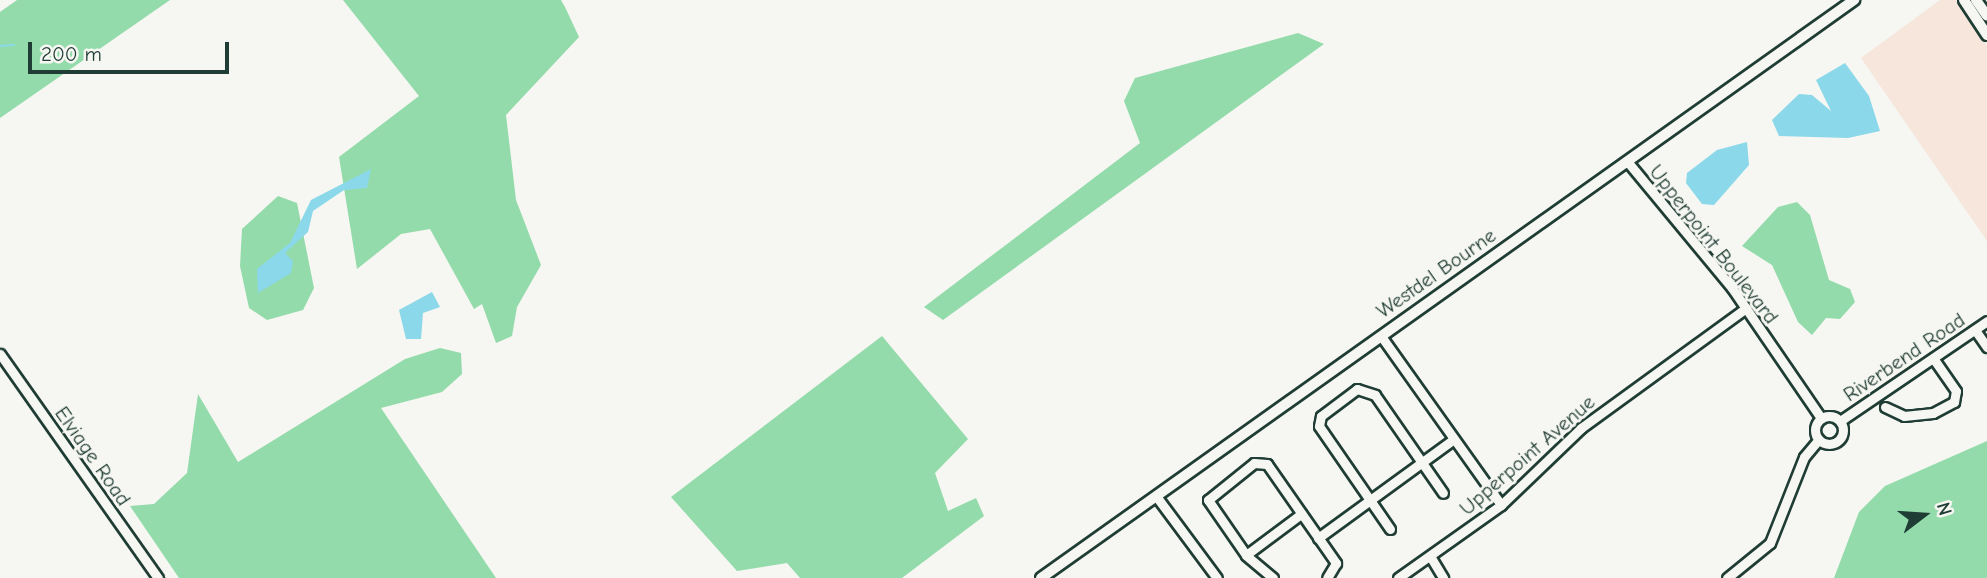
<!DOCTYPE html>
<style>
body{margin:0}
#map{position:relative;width:1987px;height:578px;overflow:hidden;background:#f6f6f2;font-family:"Comic Neue",sans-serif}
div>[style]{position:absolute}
.built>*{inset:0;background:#f6e6dc}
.green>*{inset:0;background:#93dbaa}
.water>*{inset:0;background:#8ad8e9}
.stream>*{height:2px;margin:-1px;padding:0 1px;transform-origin:1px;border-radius:1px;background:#8ad8e9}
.roads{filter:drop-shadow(2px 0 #1f3d34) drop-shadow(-2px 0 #1f3d34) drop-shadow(0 2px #1f3d34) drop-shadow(0 -2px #1f3d34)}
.minor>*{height:9px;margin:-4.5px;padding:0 4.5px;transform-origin:4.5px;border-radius:4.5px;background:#f6f6f2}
.minor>.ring{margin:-4.5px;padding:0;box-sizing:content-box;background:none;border:9px solid #f6f6f2;border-radius:50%}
.major>*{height:10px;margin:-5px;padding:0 5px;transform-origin:5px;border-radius:5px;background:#f6f6f2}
span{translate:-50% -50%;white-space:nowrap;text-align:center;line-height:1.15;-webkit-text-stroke:6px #f6f6f2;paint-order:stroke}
.street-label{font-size:21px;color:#1f3d34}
.north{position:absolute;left:1889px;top:480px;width:70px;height:70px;-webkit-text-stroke:5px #f6f6f2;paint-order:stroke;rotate:73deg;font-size:19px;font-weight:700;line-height:28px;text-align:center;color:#1f3d34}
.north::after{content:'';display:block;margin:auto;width:24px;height:32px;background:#1f3d34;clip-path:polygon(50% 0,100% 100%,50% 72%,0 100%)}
.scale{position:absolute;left:28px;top:42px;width:201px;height:32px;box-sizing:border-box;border:4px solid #1f3d34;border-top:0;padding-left:9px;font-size:21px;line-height:24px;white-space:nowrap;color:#1f3d34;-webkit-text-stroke:5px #f6f6f2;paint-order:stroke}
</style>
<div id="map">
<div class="built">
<i style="clip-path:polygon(1940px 0,1956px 0,1987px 45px,1987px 241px,1861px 58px)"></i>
</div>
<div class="green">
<i style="clip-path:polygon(17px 0,170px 0,0 118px,0 12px)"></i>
<i style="clip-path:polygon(343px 0,561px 0,565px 7px,579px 37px,506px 115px,516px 200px,541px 265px,517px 307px,512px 336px,496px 343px,482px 304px,474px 309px,430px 229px,401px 234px,357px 269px,339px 157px,419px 96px)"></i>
<i style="clip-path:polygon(1298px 33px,1324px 44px,943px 320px,924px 307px,1140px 143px,1124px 101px,1135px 78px)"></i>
<i style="clip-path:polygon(278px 196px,297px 203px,314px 288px,303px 310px,267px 320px,249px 308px,240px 266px,242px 229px)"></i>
<i style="clip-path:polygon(1797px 202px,1810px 215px,1829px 280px,1850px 289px,1855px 302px,1840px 319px,1826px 318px,1812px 335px,1798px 322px,1772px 265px,1742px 246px,1778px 207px)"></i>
<i style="clip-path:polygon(882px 336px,968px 439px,935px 473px,948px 511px,976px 498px,984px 516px,902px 578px,800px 578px,787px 563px,737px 571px,671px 497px)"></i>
<i style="clip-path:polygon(440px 348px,461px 353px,462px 374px,442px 392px,381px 408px,496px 578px,179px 578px,130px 506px,154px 504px,187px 473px,198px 394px,238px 462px,405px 359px)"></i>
<i style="clip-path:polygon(1987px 441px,1987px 578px,1834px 578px,1859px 512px,1885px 486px)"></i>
</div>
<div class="water">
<i style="clip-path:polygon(1845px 63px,1869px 96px,1880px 131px,1848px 138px,1779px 136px,1772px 120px,1799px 94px,1812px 95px,1831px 111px,1816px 80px)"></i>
<i style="clip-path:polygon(1747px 142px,1749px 165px,1714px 205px,1702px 204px,1686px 183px,1687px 173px,1717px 150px)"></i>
<i style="clip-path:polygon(371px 169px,367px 188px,344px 190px,313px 211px,308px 232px,285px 253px,293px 261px,291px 273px,258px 293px,257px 269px,290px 243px,311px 200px)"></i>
<i style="clip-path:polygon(432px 292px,440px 307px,423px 313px,421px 339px,406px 339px,399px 310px)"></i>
</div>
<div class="stream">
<i style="left:0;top:46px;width:14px;rotate:-4deg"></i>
</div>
<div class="roads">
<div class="minor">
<i style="left:1627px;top:161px;width:165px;rotate:50.4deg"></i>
<i style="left:1732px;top:288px;width:158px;rotate:55.6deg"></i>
<i style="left:1975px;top:330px;width:21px;rotate:55deg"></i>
<i style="left:1381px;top:336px;width:207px;rotate:54.6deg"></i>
<i style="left:0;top:354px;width:274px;rotate:54.8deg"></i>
<i style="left:1885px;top:407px;width:21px;rotate:25deg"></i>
<i style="left:1904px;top:416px;width:29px;rotate:-6deg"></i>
<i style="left:1933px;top:413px;width:24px;rotate:-28deg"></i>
<i style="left:1954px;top:402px;width:11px;rotate:-80deg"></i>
<i style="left:1956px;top:391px;width:40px;rotate:-124.9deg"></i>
<i class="ring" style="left:1815px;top:416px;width:19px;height:19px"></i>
<i style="left:1840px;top:421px;width:178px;rotate:-34.2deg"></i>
<i style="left:1156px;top:496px;width:102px;rotate:53.4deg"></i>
<i style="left:1390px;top:529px;width:125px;rotate:-124.6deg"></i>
<i style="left:1319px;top:426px;width:10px;rotate:-79deg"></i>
<i style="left:1321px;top:416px;width:45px;rotate:-36.9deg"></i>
<i style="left:1357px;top:389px;width:19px;rotate:18deg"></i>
<i style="left:1375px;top:395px;width:119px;rotate:55.2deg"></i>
<i style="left:1318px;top:538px;width:168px;rotate:-36.1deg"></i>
<i style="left:1246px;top:555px;width:69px;rotate:-36.7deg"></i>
<i style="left:1430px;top:556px;width:26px;rotate:59deg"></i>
<i style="left:1273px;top:578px;width:35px;rotate:-140deg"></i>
<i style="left:1246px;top:555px;width:67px;rotate:-124.6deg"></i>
<i style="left:1208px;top:500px;width:59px;rotate:-38.8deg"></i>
<i style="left:1254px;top:463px;width:13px;rotate:4deg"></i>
<i style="left:1267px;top:464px;width:121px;rotate:55.1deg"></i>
<i style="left:1336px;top:563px;width:17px;rotate:121deg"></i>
<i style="left:1398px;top:578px;width:126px;rotate:-35.3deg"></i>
<i style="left:1501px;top:505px;width:111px;rotate:-43.9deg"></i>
<i style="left:1581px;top:428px;width:204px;rotate:-36deg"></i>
<i style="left:1727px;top:578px;width:55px;rotate:-39.1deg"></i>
<i style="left:1770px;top:543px;width:92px;rotate:-68.4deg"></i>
<i style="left:1804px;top:457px;width:23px;rotate:-50deg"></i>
</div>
<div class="major">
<i style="left:1964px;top:0;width:42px;rotate:56.7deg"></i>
<i style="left:1976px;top:0;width:19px;rotate:55deg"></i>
<i style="left:1041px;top:578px;width:998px;rotate:-35.41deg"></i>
</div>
</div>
<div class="street-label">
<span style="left:1714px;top:244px;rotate:52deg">Upperpoint Boulevard</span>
<span style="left:1436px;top:273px;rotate:-35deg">Westdel Bourne</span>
<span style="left:1904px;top:357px;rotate:-34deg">Riverbend Road</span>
<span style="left:1527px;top:455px;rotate:-41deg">Upperpoint Avenue</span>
<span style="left:93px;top:456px;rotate:55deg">Elviage Road</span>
</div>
<div class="north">N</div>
<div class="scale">200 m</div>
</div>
